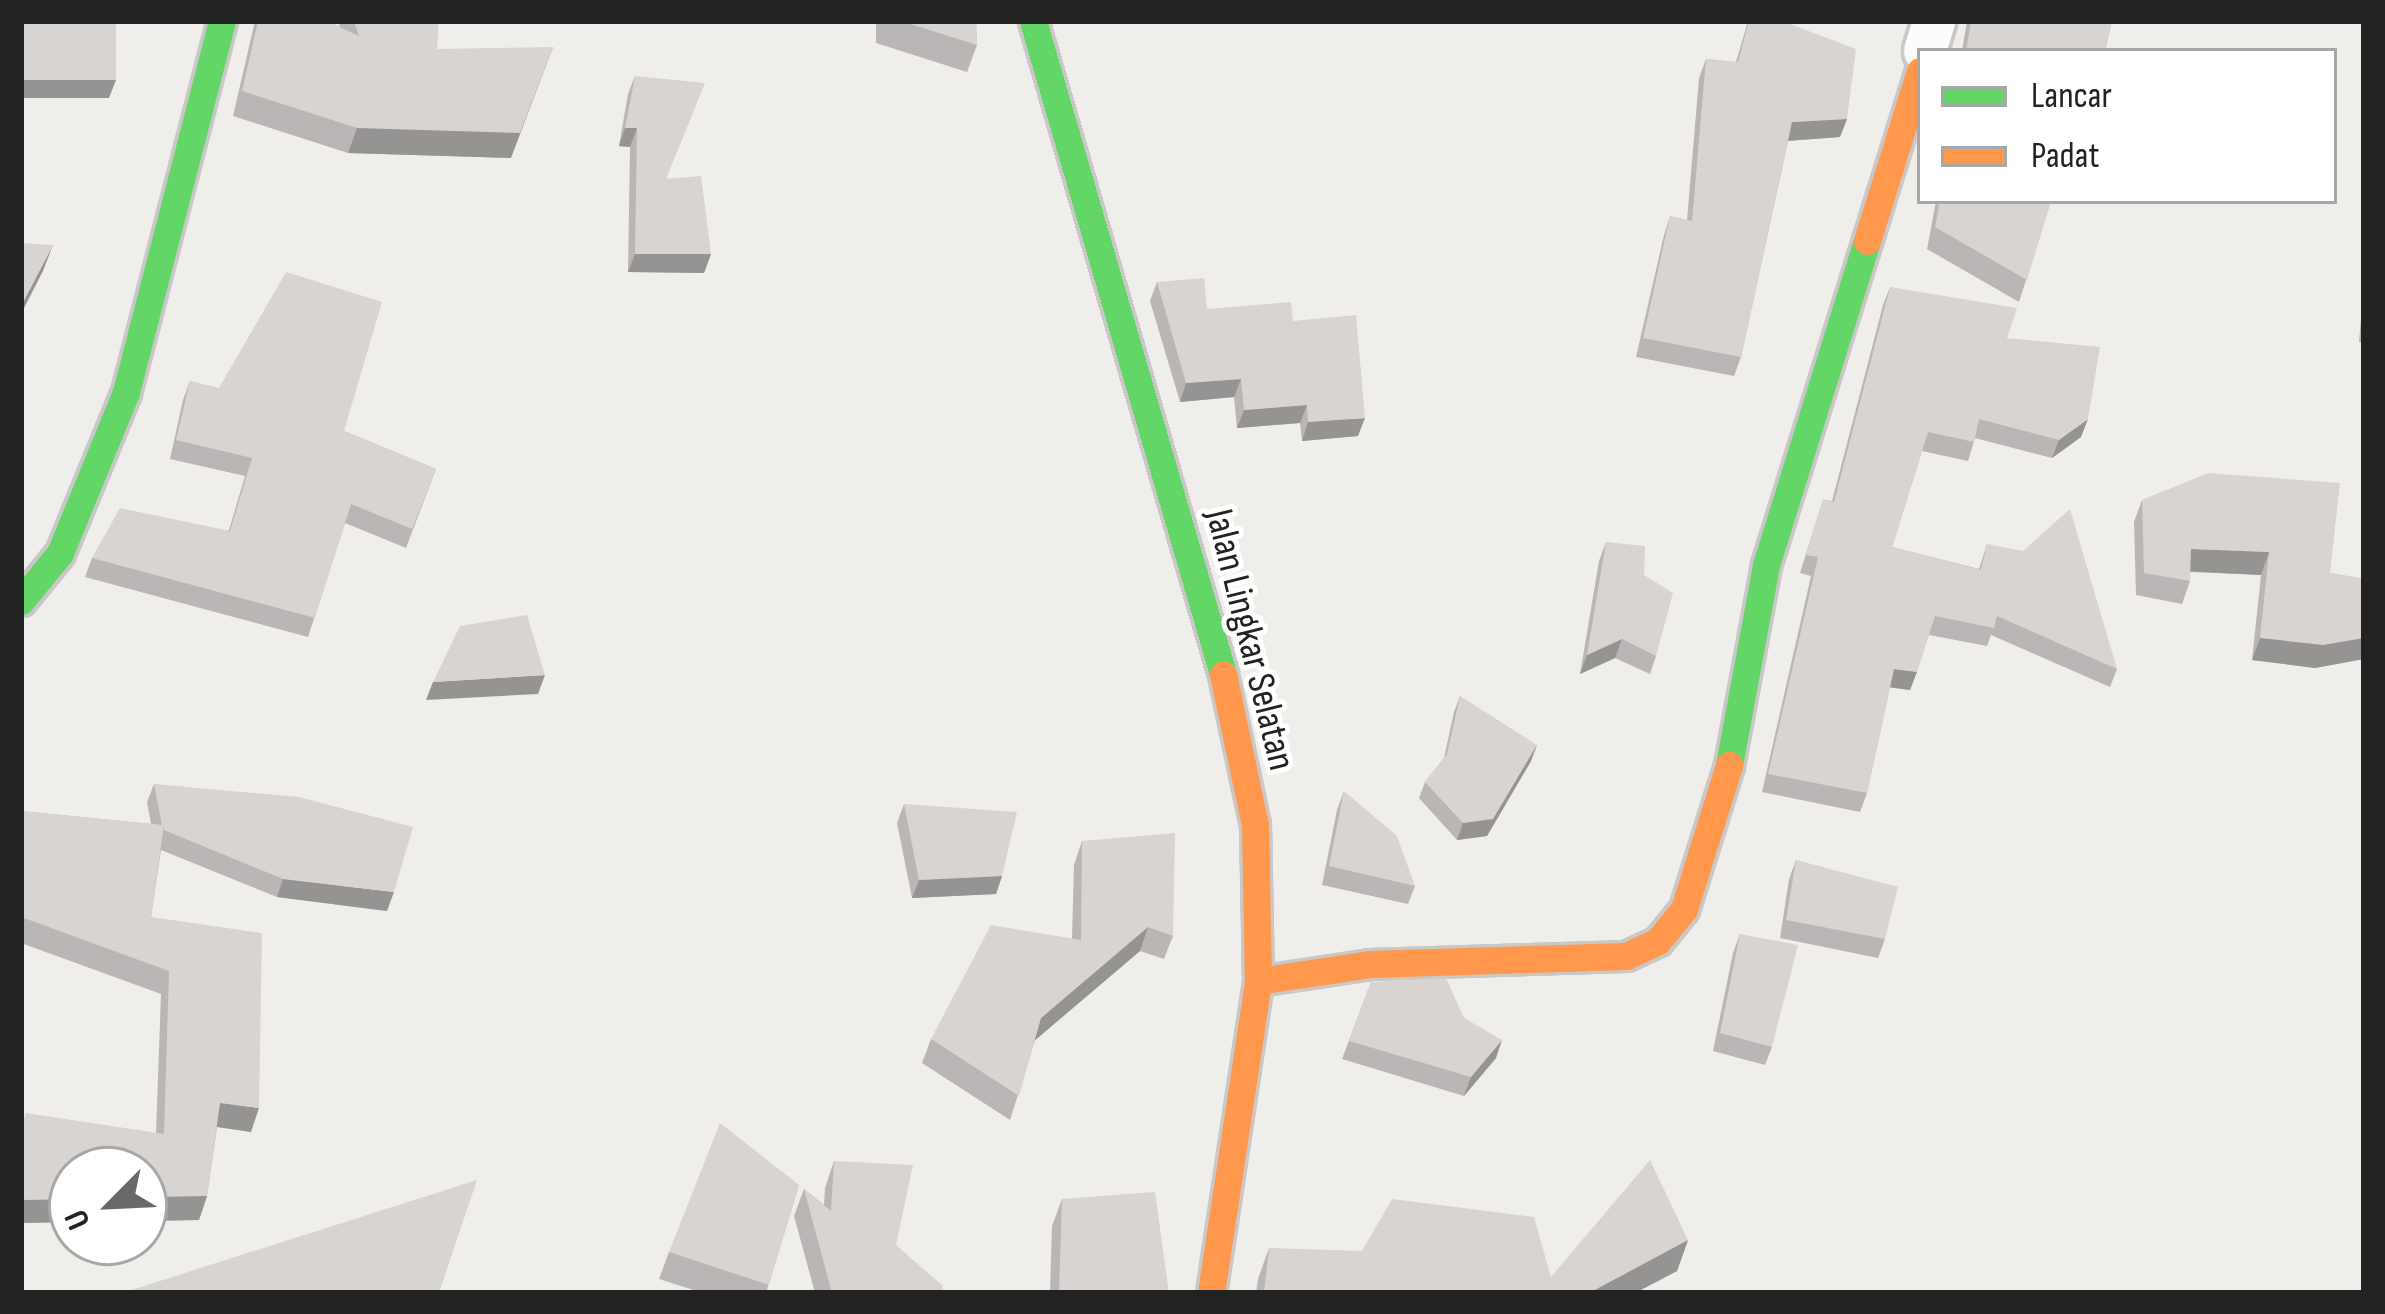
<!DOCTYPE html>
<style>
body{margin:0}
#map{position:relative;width:2385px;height:1314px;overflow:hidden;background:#f0eeeb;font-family:"Sofia Sans Condensed",sans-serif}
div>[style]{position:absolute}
.roads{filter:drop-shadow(3px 0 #c9c8c7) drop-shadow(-3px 0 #c9c8c7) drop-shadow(0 3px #c9c8c7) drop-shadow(0 -3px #c9c8c7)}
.street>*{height:42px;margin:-21px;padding:0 21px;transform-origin:21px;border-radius:21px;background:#fdfcfc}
.fast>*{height:27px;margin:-13.5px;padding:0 13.5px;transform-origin:13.5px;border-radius:13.5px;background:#63d668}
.slow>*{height:27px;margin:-13.5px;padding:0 13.5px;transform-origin:13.5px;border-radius:13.5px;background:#ff974d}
.wall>*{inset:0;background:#b9b6b5}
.shaded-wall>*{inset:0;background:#969493}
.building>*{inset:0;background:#d7d4d2}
span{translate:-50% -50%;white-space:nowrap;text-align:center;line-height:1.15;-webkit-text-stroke:10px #fff;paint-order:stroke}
.street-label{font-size:39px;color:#222}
.frame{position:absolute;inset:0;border:24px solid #222;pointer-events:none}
.legend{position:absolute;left:1917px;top:48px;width:420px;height:156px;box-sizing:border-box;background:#fff;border:3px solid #a7a7a7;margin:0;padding:15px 21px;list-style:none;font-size:36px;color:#222}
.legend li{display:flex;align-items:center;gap:24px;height:60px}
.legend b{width:60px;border:3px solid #a7a7a7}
.north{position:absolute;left:48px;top:1146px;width:120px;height:120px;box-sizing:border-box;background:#fff;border:3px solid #a7a7a7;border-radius:50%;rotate:246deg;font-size:33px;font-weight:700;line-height:48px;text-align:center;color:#222}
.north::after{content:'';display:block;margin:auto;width:42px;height:54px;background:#6a6968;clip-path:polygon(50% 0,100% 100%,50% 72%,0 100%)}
</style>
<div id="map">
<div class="roads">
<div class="street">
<i style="left:1925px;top:51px;width:31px;rotate:-73deg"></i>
</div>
<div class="fast">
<i style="left:1033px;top:21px;width:680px;rotate:73.78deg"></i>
<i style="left:21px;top:601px;width:62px;rotate:-50.9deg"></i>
<i style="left:60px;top:553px;width:174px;rotate:-67.7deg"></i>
<i style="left:126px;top:392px;width:383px;rotate:-75.5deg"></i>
<i style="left:1729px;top:765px;width:203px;rotate:-79.5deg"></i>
<i style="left:1766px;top:565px;width:339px;rotate:-72.7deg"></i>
</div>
<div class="slow">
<i style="left:1867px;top:241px;width:178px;rotate:-72.7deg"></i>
<i style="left:1258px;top:981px;width:113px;rotate:-8.6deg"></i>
<i style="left:1370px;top:964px;width:256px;rotate:-1.8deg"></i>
<i style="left:1626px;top:956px;width:35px;rotate:-25deg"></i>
<i style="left:1658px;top:941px;width:41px;rotate:-50.9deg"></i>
<i style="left:1684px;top:909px;width:151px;rotate:-72.6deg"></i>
<i style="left:1211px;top:1293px;width:316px;rotate:-81.4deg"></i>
<i style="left:1258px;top:981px;width:156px;rotate:-91.1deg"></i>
<i style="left:1255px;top:825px;width:154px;rotate:-102deg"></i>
</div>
</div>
<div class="wall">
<i style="clip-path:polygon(255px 21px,326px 21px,340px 27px,338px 21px,438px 21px,437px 49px,511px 158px,348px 153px,233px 116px)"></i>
<i style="clip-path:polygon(876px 21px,976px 21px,977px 45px,967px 72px,876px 43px)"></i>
<i style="clip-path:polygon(1748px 21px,1782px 21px,1847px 119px,1840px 137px,1788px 141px,1741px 357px,1734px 376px,1636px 357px,1664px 235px,1670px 216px,1687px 220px,1699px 78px,1706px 59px,1736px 62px)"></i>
<i style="clip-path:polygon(1967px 21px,2112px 21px,2105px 51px,1962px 51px)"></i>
<i style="clip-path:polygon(635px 76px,667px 179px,711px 254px,704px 273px,628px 272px,630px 147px,619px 146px,628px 94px)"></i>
<i style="clip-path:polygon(1936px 201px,2051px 201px,2019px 302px,1927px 249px)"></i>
<i style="clip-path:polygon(1157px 282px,1207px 309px,1293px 321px,1358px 436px,1302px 441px,1300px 423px,1237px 428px,1234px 397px,1180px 402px,1150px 301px)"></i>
<i style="clip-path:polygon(2364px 284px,2364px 343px,2359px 342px)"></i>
<i style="clip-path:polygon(1890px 287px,2007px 338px,2081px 437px,2052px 458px,1975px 438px,1968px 461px,1922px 451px,1892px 547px,1979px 569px,1987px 544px,2117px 669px,2110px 687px,1991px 635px,1987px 646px,1929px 635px,1910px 690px,1890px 687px,1867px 793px,1860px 812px,1762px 792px,1811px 576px,1800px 573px,1823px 500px,1832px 501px,1883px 305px)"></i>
<i style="clip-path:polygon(190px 381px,344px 431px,436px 469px,406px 548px,345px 523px,308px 637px,85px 577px,92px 558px,229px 530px,245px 476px,170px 459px,183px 400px)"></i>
<i style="clip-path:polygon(2142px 500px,2330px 573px,2364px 579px,2364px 659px,2315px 668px,2252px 660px,2261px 575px,2190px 572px,2190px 581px,2182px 604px,2136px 595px,2134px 522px)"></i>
<i style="clip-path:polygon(1606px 542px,1644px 575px,1656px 656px,1650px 674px,1615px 658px,1580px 674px,1599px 561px)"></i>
<i style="clip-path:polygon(1460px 696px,1531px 761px,1487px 836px,1457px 840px,1419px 798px,1425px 782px,1444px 758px,1454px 712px)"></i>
<i style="clip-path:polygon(154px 784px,387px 911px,277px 897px,161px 850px,151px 917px,251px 1132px,217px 1127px,207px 1196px,199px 1220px,144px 1221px,144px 1170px,72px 1222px,21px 1223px,21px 1127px,156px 1133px,161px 994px,21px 943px,21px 811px,151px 824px,147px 802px)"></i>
<i style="clip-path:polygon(1344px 791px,1415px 886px,1408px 904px,1322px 885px,1337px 810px)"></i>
<i style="clip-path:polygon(904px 804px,1002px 876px,996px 894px,912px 898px,897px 823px)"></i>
<i style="clip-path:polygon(1082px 841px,1173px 936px,1164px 959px,1140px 951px,1035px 1040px,1010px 1120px,922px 1063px,931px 1039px,1072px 938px,1074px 865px)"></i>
<i style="clip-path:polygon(1796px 860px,1885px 939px,1878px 958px,1780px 938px,1789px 879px)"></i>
<i style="clip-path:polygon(1740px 934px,1772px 1047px,1765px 1065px,1713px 1051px,1733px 953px)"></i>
<i style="clip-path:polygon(1371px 982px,1464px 1018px,1496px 1058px,1464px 1096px,1342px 1059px)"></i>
<i style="clip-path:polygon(834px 1161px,896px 1245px,943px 1293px,815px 1293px,794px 1216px,804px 1189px,824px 1205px,825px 1188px)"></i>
<i style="clip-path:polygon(799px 1185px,766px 1293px,703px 1293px,659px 1279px,669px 1252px)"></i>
<i style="clip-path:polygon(1062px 1199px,1169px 1293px,1050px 1293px,1052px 1226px)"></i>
<i style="clip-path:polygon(1688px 1240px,1677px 1271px,1635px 1293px,1256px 1293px,1258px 1279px,1269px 1248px,1551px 1277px)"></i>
</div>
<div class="shaded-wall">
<i style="clip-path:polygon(553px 47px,511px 158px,348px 153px,357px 128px)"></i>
<i style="clip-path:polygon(21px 80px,116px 80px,109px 98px,21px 98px)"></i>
<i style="clip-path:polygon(1847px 119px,1840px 137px,1785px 141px,1792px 122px)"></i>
<i style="clip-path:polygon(625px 128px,637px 128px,630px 147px,619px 146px)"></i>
<i style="clip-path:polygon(53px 245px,43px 271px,21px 314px,21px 306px)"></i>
<i style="clip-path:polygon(635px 254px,711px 254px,704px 273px,628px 272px)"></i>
<i style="clip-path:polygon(1241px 379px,1234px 397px,1180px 402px,1186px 383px)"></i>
<i style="clip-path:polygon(1307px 405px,1300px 423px,1237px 428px,1244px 410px)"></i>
<i style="clip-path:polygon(1365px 418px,1358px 436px,1302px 441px,1308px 422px)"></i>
<i style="clip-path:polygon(2088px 419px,2081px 437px,2052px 458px,2059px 440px)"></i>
<i style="clip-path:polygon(2191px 549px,2269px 552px,2261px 575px,2183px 571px)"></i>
<i style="clip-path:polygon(2260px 638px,2364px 638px,2364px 659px,2315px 668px,2252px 660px)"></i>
<i style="clip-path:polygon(1622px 639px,1615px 658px,1580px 674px,1587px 655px)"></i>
<i style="clip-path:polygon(1894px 669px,1917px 672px,1910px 690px,1887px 687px)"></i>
<i style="clip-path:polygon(545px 675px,538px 694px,426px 700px,433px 682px)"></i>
<i style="clip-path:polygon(1537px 745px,1531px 761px,1487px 836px,1457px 840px,1463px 823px)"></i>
<i style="clip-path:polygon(1002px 876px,996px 894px,912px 898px,919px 880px)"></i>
<i style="clip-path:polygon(283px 879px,394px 892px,387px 911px,277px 897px)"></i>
<i style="clip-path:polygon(1148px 927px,1140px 951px,1033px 1042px,1041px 1018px)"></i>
<i style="clip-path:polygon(1502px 1040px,1496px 1058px,1464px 1096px,1471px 1077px)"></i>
<i style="clip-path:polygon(220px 1103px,259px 1108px,251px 1132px,211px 1126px)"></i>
<i style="clip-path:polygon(207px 1196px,199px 1220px,144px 1221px,144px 1197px)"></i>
<i style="clip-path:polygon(72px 1199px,72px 1222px,21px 1223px,21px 1200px)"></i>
<i style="clip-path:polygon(1688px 1240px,1677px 1271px,1635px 1293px,1589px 1293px)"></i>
</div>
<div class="building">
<i style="clip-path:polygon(21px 21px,116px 21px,116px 80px,21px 80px)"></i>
<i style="clip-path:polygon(258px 21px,326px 21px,359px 36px,354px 21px,438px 21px,437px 49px,553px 47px,520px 133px,357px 128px,242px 91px)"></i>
<i style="clip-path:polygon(901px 21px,976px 21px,977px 45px)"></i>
<i style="clip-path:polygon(1749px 21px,1782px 21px,1856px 49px,1847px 119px,1792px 122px,1741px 357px,1643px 338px,1670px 216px,1692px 221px,1706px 59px,1738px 62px)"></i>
<i style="clip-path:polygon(1971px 21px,2112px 21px,2105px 51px,1966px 51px)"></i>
<i style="clip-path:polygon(635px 76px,705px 83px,666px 179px,701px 176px,711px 254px,635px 254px,637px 128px,625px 128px)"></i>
<i style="clip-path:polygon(1940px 201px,2051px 201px,2027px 280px,1935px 227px)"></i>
<i style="clip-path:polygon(21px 243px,53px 245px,21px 306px)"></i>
<i style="clip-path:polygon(286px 272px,382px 302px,344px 431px,436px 469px,412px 529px,351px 504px,315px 618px,92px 558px,120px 508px,230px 531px,252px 458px,176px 440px,190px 381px,219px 388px)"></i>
<i style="clip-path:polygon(1204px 278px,1207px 309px,1291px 302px,1293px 321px,1356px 315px,1365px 418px,1308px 422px,1307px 405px,1244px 410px,1241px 379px,1186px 383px,1157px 282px)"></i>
<i style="clip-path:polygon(1890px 287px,2017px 308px,2007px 338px,2100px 347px,2088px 419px,2059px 440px,1979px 419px,1974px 442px,1928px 432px,1892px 547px,1981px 570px,1987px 544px,2023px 551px,2070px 509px,2117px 669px,1997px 616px,1994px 628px,1935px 616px,1917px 672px,1894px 669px,1867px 793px,1768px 774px,1818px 557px,1806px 555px,1823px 500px,1834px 502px)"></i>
<i style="clip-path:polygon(2208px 473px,2340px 483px,2330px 573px,2364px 579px,2364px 638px,2323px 645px,2260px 638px,2269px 552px,2191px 549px,2190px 581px,2144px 573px,2142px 500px)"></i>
<i style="clip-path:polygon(1606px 542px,1645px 546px,1644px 575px,1673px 593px,1656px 656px,1622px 639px,1587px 655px)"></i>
<i style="clip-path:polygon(527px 615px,545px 675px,433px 682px,460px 626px)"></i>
<i style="clip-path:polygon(1460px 696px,1537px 745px,1493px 819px,1463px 823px,1425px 782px,1447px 754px)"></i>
<i style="clip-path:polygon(154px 784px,299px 797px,413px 827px,394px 892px,283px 879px,164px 830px,164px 825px,162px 825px)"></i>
<i style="clip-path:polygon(1344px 791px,1397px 836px,1415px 886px,1329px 866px)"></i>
<i style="clip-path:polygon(904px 804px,1017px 812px,1002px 876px,919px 880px)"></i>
<i style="clip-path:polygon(21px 811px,164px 825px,151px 917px,262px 933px,259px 1108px,220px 1103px,207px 1196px,144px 1197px,144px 1170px,72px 1170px,72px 1199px,21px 1200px,21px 1127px,26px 1113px,164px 1134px,169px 971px,21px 917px)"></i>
<i style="clip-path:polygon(1175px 833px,1173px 936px,1148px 927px,1041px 1018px,1019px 1096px,931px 1039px,991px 925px,1081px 940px,1082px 841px)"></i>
<i style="clip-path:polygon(1796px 860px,1898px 887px,1885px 939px,1786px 920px)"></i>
<i style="clip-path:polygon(1740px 934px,1798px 945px,1772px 1047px,1720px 1033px)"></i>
<i style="clip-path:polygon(1446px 978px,1464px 1018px,1502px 1040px,1471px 1077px,1349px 1041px,1371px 982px)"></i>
<i style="clip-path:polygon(720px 1123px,799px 1185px,769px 1285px,669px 1252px)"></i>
<i style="clip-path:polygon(1650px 1160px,1688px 1240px,1589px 1293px,1264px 1293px,1269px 1248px,1362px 1251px,1392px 1199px,1534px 1217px,1551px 1277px)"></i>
<i style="clip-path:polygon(834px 1161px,913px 1165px,896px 1245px,943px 1286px,943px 1293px,832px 1293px,804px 1189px,831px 1211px)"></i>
<i style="clip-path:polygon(477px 1180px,439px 1293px,122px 1293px)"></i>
<i style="clip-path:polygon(1155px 1192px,1169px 1293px,1059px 1293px,1062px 1199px)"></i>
</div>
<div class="street-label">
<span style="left:1249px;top:640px;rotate:76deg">Jalan Lingkar Selatan</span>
</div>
<div class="frame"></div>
<ul class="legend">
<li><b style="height:15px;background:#63d668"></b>Lancar</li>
<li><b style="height:15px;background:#ff974d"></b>Padat</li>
</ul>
<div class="north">U</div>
</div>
